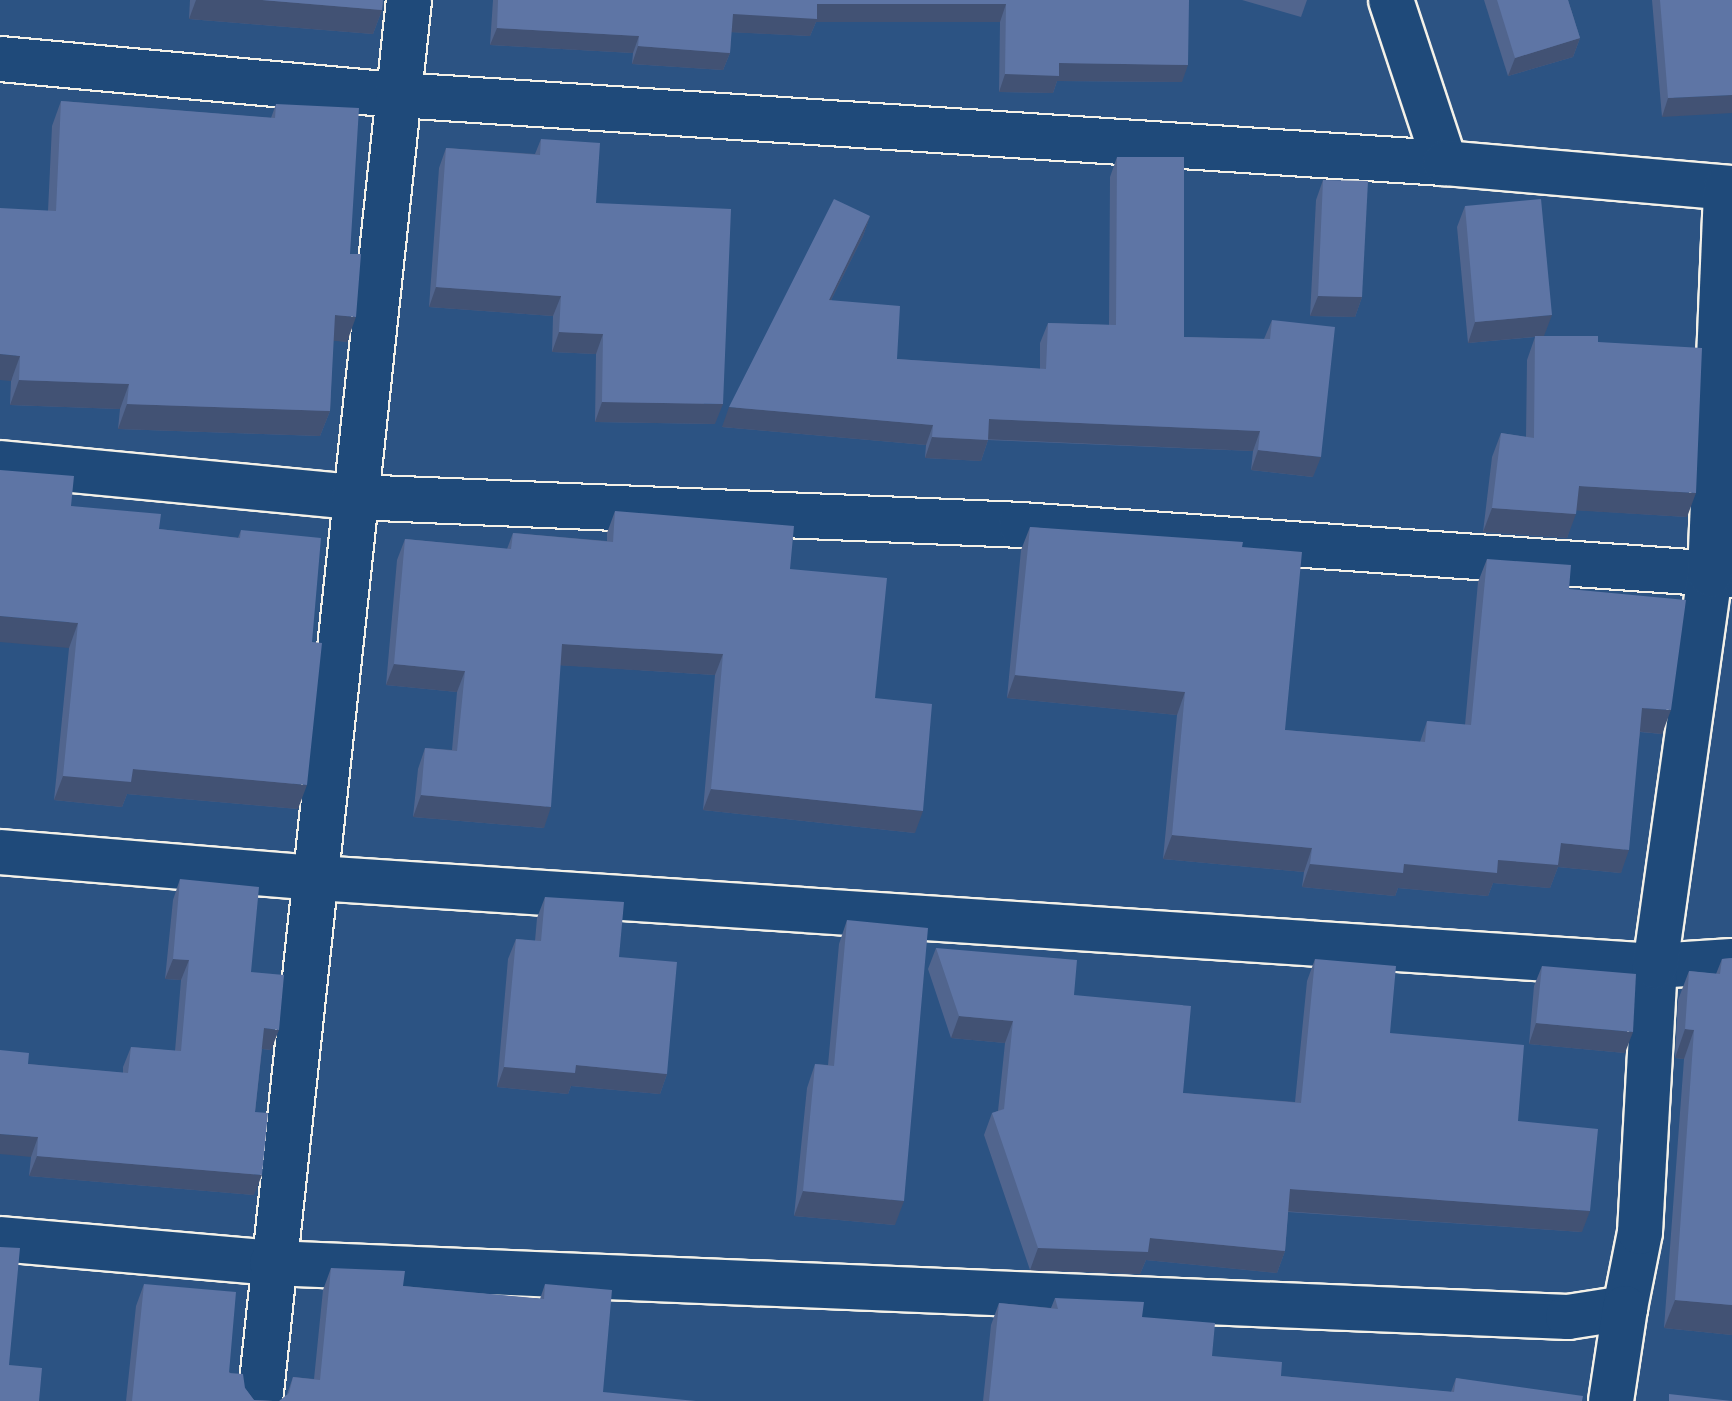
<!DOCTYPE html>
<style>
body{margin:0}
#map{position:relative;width:1732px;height:1401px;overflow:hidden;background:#2c5383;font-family:Itim,sans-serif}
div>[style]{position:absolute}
.roads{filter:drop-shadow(2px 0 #f4f1e8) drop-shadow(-2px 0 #f4f1e8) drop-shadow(0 2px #f4f1e8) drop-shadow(0 -2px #f4f1e8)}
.minor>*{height:44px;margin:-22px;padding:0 22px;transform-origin:22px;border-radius:22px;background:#1f4a7a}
.wall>*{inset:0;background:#51658e}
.shaded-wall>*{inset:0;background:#425274}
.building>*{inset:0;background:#5e75a5}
span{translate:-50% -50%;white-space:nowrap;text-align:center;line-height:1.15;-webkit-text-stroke:6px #1f4a7a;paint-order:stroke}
</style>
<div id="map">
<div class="roads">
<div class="minor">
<i style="left:1391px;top:0;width:172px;rotate:71.7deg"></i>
<i style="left:0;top:59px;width:400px;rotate:5.2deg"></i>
<i style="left:398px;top:95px;width:1049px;rotate:3.72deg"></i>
<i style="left:1445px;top:163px;width:288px;rotate:5deg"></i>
<i style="left:0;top:463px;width:356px;rotate:5.5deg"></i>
<i style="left:354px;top:497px;width:668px;rotate:2.4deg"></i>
<i style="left:1021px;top:525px;width:713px;rotate:4.02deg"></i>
<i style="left:0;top:852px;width:318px;rotate:4.7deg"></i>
<i style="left:317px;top:878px;width:1341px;rotate:3.76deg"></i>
<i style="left:1655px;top:966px;width:77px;rotate:-3.7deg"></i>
<i style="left:0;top:1239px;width:273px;rotate:5deg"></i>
<i style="left:272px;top:1263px;width:1297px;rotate:2.39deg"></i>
<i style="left:1568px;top:1317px;width:58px;rotate:-9deg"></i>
<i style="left:1625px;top:1308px;width:77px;rotate:-78.8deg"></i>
<i style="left:1640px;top:1232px;width:266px;rotate:-86.8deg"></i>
<i style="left:1655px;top:966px;width:396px;rotate:-82deg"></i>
<i style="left:1710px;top:574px;width:386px;rotate:-87.6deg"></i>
<i style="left:260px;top:1401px;width:1409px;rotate:-83.93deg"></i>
<i style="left:1611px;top:1401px;width:94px;rotate:-81.4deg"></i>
</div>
</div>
<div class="wall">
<i style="clip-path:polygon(190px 0,383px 0,382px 10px,373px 34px,189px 19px)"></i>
<i style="clip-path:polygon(493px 0,1189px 0,1182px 82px,1057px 81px,1053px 93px,999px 92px,1000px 22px,816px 22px,810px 36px,731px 32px,730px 53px,723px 70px,632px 64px,633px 53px,490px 45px)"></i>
<i style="clip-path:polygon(1242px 0,1307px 0,1301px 17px)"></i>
<i style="clip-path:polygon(1484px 0,1568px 0,1580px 38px,1573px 57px,1508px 76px)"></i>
<i style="clip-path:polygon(1652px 0,1732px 0,1662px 117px)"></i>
<i style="clip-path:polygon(61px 101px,271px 118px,276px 104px,350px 254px,347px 342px,333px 340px,330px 411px,320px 436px,118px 429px,120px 409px,10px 405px,11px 381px,48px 211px,52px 126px)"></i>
<i style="clip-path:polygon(541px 139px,596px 203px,715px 424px,595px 422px,596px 354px,552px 352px,553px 316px,429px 307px,439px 168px,446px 148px,535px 154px)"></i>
<i style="clip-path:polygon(1117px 157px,1184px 337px,1264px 339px,1272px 320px,1313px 477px,1251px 470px,1253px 451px,988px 440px,981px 461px,925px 458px,926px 445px,722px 427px,870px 216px,863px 236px,831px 300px,897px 359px,1040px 369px,1040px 343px,1048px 323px,1109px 325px,1110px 177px)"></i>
<i style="clip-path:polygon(1323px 180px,1362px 297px,1355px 317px,1310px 316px,1316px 200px)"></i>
<i style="clip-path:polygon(1465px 206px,1544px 336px,1598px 342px,1687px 517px,1576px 510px,1567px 538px,1483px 532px,1492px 457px,1501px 433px,1526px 437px,1527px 360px,1535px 337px,1468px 343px,1457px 227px)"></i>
<i style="clip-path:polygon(71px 506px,159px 529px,238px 538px,241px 530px,298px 809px,127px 794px,122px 807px,54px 800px,69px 648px)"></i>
<i style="clip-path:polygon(615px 511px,790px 569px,875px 698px,915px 833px,703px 810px,715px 675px,560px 665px,544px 828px,413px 817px,418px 769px,425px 748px,452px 750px,457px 692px,386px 685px,397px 560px,405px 539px,507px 549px,513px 533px,607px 541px,607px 533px)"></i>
<i style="clip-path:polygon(1030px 527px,1242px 547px,1285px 730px,1420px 742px,1427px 721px,1465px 725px,1478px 582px,1487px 559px,1569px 589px,1662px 734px,1640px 732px,1621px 873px,1558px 867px,1550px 888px,1493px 883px,1488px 896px,1398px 888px,1395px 896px,1302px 887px,1304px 872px,1163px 859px,1177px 715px,1007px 698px,1021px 550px)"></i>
<i style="clip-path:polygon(180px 879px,251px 972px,271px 1050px,262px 1049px,255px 1112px,254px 1195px,29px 1176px,31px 1157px,28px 1064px,123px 1073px,123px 1067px,131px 1047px,175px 1051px,181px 980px,165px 979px,173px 900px)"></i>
<i style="clip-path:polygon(545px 897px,619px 957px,667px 1074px,660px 1094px,571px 1086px,568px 1094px,497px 1087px,508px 959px,516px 939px,535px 941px,537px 918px)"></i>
<i style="clip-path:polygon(847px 920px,895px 1225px,794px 1216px,807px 1088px,815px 1064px,828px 1065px,839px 944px)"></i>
<i style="clip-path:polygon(936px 948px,1074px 995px,1183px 1093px,1295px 1102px,1307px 981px,1315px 959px,1390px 1033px,1518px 1121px,1582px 1232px,1288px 1212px,1285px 1251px,1277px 1273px,1146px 1260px,1140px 1274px,1030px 1270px,984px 1135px,992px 1113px,998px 1111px,1005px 1043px,951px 1038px,928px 969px)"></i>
<i style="clip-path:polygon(1732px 958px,1732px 1335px,1664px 1328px,1684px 1059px,1675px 1058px,1678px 1000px,1689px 971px,1716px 974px,1722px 959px)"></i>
<i style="clip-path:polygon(1542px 966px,1625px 1053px,1529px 1044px,1534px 986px)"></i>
<i style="clip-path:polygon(331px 1268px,403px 1286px,540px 1299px,545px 1284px,603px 1392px,287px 1394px,293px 1377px,314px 1379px,323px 1290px)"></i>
<i style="clip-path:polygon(144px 1284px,245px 1388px,254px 1400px,273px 1401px,126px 1401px,136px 1306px)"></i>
<i style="clip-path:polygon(1055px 1298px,1142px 1317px,1212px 1356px,1281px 1376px,1451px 1392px,1456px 1378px,1582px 1401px,983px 1401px,991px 1325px,999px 1303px,1051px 1308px)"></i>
</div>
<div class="shaded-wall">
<i style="clip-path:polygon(196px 0,262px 0,382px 10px,373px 34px,189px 19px)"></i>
<i style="clip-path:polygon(817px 4px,1006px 4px,1000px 22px,816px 22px,810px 36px,726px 32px,733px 14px)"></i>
<i style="clip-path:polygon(497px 28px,639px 36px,633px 53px,490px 45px)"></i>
<i style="clip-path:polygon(1580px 38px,1573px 57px,1508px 76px,1515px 58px)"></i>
<i style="clip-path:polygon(638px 46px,730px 53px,723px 70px,632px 64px)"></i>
<i style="clip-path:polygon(1059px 63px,1188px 65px,1182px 82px,1057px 81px,1053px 93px,999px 92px,1005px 74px)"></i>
<i style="clip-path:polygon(1732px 95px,1732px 113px,1662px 117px,1668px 98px)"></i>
<i style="clip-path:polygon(870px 216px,863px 236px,821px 320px,829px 300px)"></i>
<i style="clip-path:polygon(436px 287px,561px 296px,553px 316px,429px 307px)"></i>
<i style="clip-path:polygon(1318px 296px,1362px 297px,1355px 317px,1310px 316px)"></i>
<i style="clip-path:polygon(335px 315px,356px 317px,347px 342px,326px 340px)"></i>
<i style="clip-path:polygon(1552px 315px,1544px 336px,1468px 343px,1475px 322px)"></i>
<i style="clip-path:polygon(559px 332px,603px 334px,596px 354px,552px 352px)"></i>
<i style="clip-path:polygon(0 354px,20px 356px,11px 381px,0 380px)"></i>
<i style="clip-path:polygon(19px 380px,129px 384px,120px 409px,10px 405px)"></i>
<i style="clip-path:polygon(602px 402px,723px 404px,715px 424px,595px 422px)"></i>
<i style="clip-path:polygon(127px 404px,330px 411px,320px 436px,118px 429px)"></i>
<i style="clip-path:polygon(729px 407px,933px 425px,926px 445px,722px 427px)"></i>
<i style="clip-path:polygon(989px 419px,1260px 431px,1253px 451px,982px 439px)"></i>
<i style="clip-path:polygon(932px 437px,988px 440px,981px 461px,925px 458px)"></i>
<i style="clip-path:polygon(1258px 450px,1321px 457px,1313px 477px,1251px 470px)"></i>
<i style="clip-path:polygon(1579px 486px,1696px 493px,1687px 517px,1570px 510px)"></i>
<i style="clip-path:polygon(1492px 508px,1576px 514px,1567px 538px,1483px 532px)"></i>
<i style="clip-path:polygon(0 616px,78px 623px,69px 648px,0 642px)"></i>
<i style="clip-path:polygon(562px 644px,723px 654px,715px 675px,554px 665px)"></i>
<i style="clip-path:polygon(394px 664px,465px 671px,457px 692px,386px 685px)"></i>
<i style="clip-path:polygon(1015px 675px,1185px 692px,1177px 715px,1007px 698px)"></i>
<i style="clip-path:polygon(1642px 708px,1671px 710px,1662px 734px,1634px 731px)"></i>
<i style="clip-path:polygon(133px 769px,307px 785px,298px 809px,127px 794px,122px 807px,54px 800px,63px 776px)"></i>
<i style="clip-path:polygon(711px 789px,923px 811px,915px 833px,703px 810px)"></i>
<i style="clip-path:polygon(421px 795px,551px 807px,544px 828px,413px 817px)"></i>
<i style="clip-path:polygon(1172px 835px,1312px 848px,1304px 872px,1163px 859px)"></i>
<i style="clip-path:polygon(1561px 843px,1629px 850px,1621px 873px,1558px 867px,1550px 888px,1493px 883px,1488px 896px,1398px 888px,1395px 896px,1302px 887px,1310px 864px,1404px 864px)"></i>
<i style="clip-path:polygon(173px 959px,189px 960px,181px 980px,165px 979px)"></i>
<i style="clip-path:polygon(959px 1016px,1013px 1021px,1005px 1043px,951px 1038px)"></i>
<i style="clip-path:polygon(1536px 1023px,1633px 1032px,1625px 1053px,1529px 1044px)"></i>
<i style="clip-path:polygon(264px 1028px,279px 1030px,271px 1050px,256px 1048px)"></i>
<i style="clip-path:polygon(1685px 1029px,1694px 1030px,1684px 1059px,1675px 1058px)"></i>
<i style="clip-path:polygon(576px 1065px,667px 1074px,660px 1094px,571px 1086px,568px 1094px,497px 1087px,504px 1067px)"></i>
<i style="clip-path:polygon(0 1134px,38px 1137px,31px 1157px,0 1154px)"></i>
<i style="clip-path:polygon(37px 1156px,262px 1175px,254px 1195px,29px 1176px)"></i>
<i style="clip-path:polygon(1290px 1189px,1590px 1211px,1582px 1232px,1283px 1211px)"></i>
<i style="clip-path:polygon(803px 1191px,904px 1201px,895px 1225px,794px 1216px)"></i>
<i style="clip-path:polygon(1150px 1238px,1285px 1251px,1277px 1273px,1146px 1260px,1140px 1274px,1030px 1270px,1038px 1248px)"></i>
<i style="clip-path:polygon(1675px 1300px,1732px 1305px,1732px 1335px,1664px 1328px)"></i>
</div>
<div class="building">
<i style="clip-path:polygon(262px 0,383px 0,382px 10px)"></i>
<i style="clip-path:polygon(498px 0,1189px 0,1188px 65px,1059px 63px,1059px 76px,1005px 74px,1006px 4px,817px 4px,817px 19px,733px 14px,730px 53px,638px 46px,639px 36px,497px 28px)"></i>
<i style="clip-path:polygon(1497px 0,1568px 0,1580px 38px,1515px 58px)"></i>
<i style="clip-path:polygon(1660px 0,1732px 0,1732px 95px,1668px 98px)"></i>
<i style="clip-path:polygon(61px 101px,275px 118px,276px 104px,359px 108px,350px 254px,361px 254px,356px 317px,335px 315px,330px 411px,127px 404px,129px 384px,19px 380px,20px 356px,0 354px,0 208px,56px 211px)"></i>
<i style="clip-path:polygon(541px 139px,600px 143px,596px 203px,731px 209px,723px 404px,602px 402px,603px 334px,559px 332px,561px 296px,436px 287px,446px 148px,540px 155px)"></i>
<i style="clip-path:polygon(1117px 157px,1184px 157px,1184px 337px,1270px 339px,1272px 320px,1335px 327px,1321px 457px,1258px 450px,1260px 431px,989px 419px,988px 440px,932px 437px,933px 425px,729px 407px,834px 199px,870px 216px,829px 300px,900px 306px,897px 359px,1046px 369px,1048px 323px,1116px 325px)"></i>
<i style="clip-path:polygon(1323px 180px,1368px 181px,1362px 297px,1318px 296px)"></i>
<i style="clip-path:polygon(1541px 199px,1552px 315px,1475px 322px,1465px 206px)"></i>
<i style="clip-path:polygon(1535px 336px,1598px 336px,1598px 342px,1702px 348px,1696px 493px,1579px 486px,1576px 514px,1492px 508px,1501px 433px,1534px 438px)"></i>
<i style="clip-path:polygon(0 470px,74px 476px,71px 506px,161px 514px,159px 529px,240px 538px,241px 530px,321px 538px,312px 642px,322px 643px,307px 785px,133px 769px,131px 782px,63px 776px,78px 623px,0 616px)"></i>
<i style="clip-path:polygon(615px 511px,794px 526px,790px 569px,887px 578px,875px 698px,932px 704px,923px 811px,711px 789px,723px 654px,562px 644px,551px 807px,421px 795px,425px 748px,457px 751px,465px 671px,394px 664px,405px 539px,511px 549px,513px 533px,613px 542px)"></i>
<i style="clip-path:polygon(1030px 527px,1243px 542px,1242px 547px,1302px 552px,1285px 730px,1425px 742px,1427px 721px,1471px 725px,1487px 559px,1571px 565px,1569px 589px,1686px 600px,1671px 710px,1642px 708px,1629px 850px,1561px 843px,1558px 865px,1498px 860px,1497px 873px,1404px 864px,1403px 873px,1310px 864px,1312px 848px,1172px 835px,1185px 692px,1015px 675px)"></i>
<i style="clip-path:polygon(180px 879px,259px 887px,251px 972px,284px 975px,279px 1030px,264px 1028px,255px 1112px,268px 1113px,262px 1175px,37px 1156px,38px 1137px,0 1134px,0 1050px,29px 1053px,28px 1064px,128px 1073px,131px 1047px,181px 1051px,189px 960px,173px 959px)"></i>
<i style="clip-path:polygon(545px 897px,624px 902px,619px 957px,677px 962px,667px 1074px,576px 1065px,575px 1073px,504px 1067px,516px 939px,541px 941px)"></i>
<i style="clip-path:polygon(847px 920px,928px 928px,904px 1201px,803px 1191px,815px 1064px,834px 1066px)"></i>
<i style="clip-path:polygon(936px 948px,1077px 960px,1074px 995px,1191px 1006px,1183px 1093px,1301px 1103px,1315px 959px,1396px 966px,1390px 1033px,1524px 1045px,1518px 1121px,1598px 1129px,1590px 1211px,1290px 1189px,1285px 1251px,1150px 1238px,1148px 1252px,1038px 1248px,992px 1113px,1004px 1109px,1013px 1021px,959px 1016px)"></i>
<i style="clip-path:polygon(1732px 958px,1732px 1305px,1675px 1300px,1694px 1030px,1685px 1029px,1689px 971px,1720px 974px,1722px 959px)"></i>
<i style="clip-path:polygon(1542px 966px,1636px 974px,1633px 1032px,1536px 1023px)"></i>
<i style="clip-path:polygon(0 1247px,20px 1248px,9px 1365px,42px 1368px,39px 1401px,0 1401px)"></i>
<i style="clip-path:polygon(331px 1268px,405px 1271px,403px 1286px,544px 1299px,545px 1284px,612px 1290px,603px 1392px,696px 1401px,279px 1401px,289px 1393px,293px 1377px,320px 1380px)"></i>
<i style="clip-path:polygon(144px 1284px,236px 1292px,229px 1373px,243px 1374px,245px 1388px,254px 1400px,273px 1401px,132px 1401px)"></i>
<i style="clip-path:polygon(1055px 1298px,1144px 1302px,1142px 1317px,1215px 1323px,1212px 1356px,1282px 1362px,1281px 1376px,1454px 1392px,1456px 1378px,1583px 1396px,1582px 1401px,989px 1401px,999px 1303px,1058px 1309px)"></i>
<i style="clip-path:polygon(1669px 1394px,1732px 1401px,1669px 1401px)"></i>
</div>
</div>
